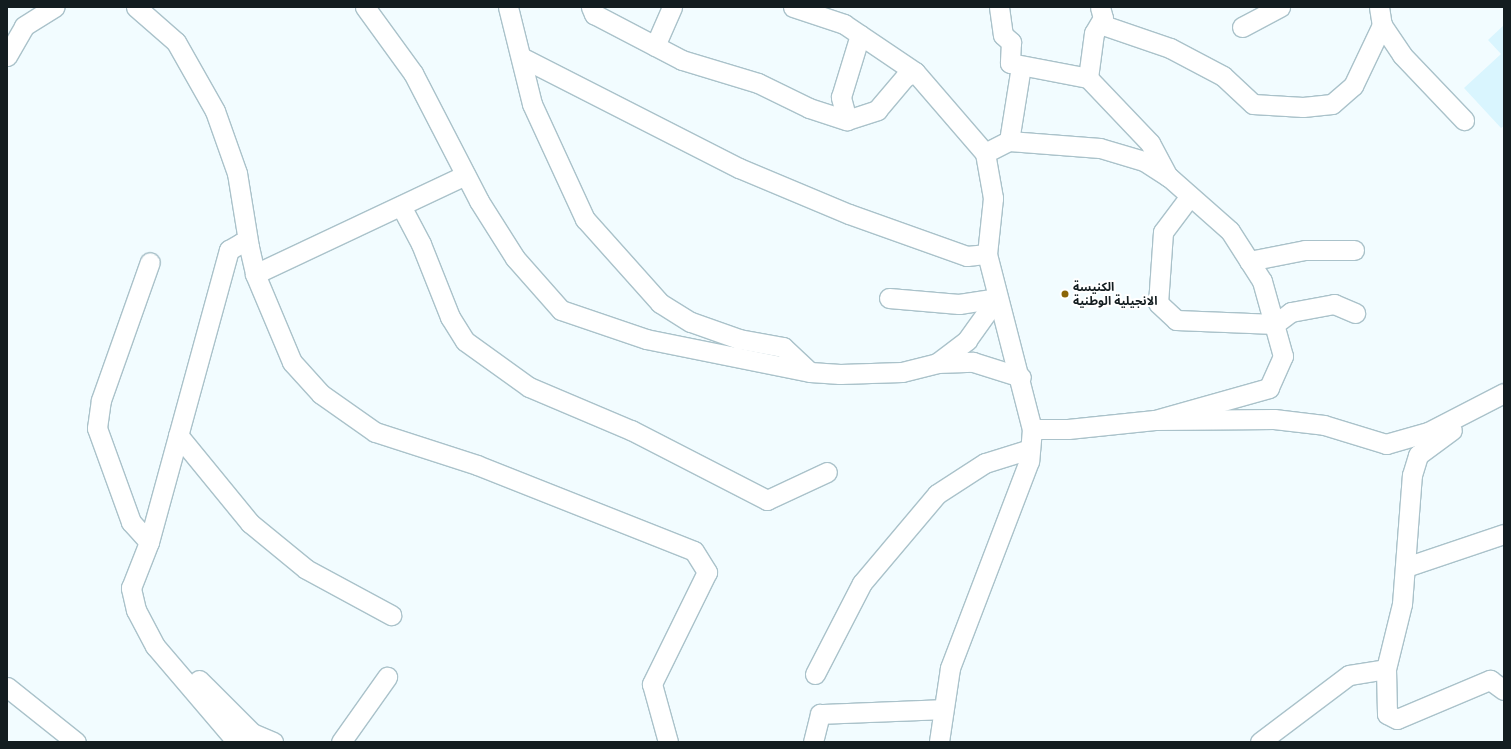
<!DOCTYPE html>
<meta charset="utf-8">
<style>
body{margin:0}
#map{position:relative;width:1511px;height:749px;overflow:hidden;background:#f2fcff;font-family:"Noto Sans","Noto Sans Arabic",sans-serif}
div>[style]{position:absolute}
.built>*{inset:0;background:#d9f5fe}
.roads{filter:drop-shadow(1px 0 #aac2ca) drop-shadow(-1px 0 #aac2ca) drop-shadow(0 1px #aac2ca) drop-shadow(0 -1px #aac2ca)}
.minor>*{height:19px;margin:-9.5px;padding:0 9.5px;transform-origin:9.5px;border-radius:9.5px;background:#fff}
.dots>*{width:11px;height:11px;translate:-50% -50%;box-sizing:border-box;border:2px solid #fff;border-radius:50%}
span{translate:-50% -50%;white-space:nowrap;text-align:center;line-height:1.15;-webkit-text-stroke:4px #fff;paint-order:stroke}
.poi-label{font-size:12px;color:#131d20;font-weight:700}
.left{translate:0 -50%;text-align:left}
.frame{position:absolute;inset:0;border:8px solid #131d20;pointer-events:none}
</style>
<div id="map">
<div class="built">
<i style="clip-path:polygon(1504px 25px,1504px 126px,1501px 128px,1464px 88px,1501px 54px,1488px 40px)"></i>
</div>
<div class="roads">
<div class="minor">
<i style="left:136px;top:7px;width:53px;rotate:41.2deg"></i>
<i style="left:176px;top:42px;width:79px;rotate:60.5deg"></i>
<i style="left:215px;top:111px;width:66px;rotate:70.5deg"></i>
<i style="left:237px;top:173px;width:75px;rotate:80.8deg"></i>
<i style="left:365px;top:7px;width:82px;rotate:54deg"></i>
<i style="left:413px;top:73px;width:144px;rotate:62.7deg"></i>
<i style="left:479px;top:201px;width:67px;rotate:57.7deg"></i>
<i style="left:515px;top:258px;width:69px;rotate:48.5deg"></i>
<i style="left:561px;top:310px;width:90px;rotate:18.8deg"></i>
<i style="left:646px;top:339px;width:167px;rotate:11.4deg"></i>
<i style="left:810px;top:372px;width:30px;rotate:4deg"></i>
<i style="left:840px;top:374px;width:62px;rotate:-1.8deg"></i>
<i style="left:902px;top:372px;width:36px;rotate:-14deg"></i>
<i style="left:937px;top:363px;width:38px;rotate:-37deg"></i>
<i style="left:967px;top:340px;width:52px;rotate:-54.5deg"></i>
<i style="left:508px;top:7px;width:100px;rotate:76.1deg"></i>
<i style="left:532px;top:104px;width:127px;rotate:65.3deg"></i>
<i style="left:585px;top:219px;width:113px;rotate:48.2deg"></i>
<i style="left:660px;top:303px;width:36px;rotate:32deg"></i>
<i style="left:691px;top:322px;width:51px;rotate:19.5deg"></i>
<i style="left:739px;top:339px;width:45px;rotate:10.3deg"></i>
<i style="left:783px;top:347px;width:35px;rotate:43deg"></i>
<i style="left:591px;top:7px;width:8px;rotate:67deg"></i>
<i style="left:594px;top:14px;width:99px;rotate:27.6deg"></i>
<i style="left:682px;top:60px;width:79px;rotate:16.8deg"></i>
<i style="left:758px;top:83px;width:57px;rotate:26.1deg"></i>
<i style="left:809px;top:108px;width:40px;rotate:18deg"></i>
<i style="left:847px;top:120px;width:32px;rotate:-18deg"></i>
<i style="left:877px;top:110px;width:43px;rotate:-49.7deg"></i>
<i style="left:905px;top:77px;width:11px;rotate:-27deg"></i>
<i style="left:793px;top:7px;width:54px;rotate:18.4deg"></i>
<i style="left:844px;top:24px;width:86px;rotate:34.1deg"></i>
<i style="left:915px;top:72px;width:107px;rotate:49.2deg"></i>
<i style="left:985px;top:153px;width:46px;rotate:79.9deg"></i>
<i style="left:993px;top:198px;width:56px;rotate:96.1deg"></i>
<i style="left:987px;top:254px;width:181px;rotate:75.6deg"></i>
<i style="left:1032px;top:429px;width:32px;rotate:95deg"></i>
<i style="left:1029px;top:461px;width:222px;rotate:110.9deg"></i>
<i style="left:950px;top:668px;width:75px;rotate:98.5deg"></i>
<i style="left:999px;top:7px;width:28px;rotate:82deg"></i>
<i style="left:1003px;top:35px;width:11px;rotate:41deg"></i>
<i style="left:1011px;top:42px;width:21px;rotate:93deg"></i>
<i style="left:1010px;top:63px;width:79px;rotate:10.9deg"></i>
<i style="left:1100px;top:7px;width:11px;rotate:75deg"></i>
<i style="left:1103px;top:18px;width:17px;rotate:121deg"></i>
<i style="left:1094px;top:33px;width:45px;rotate:97.6deg"></i>
<i style="left:1088px;top:78px;width:90px;rotate:46.4deg"></i>
<i style="left:1150px;top:143px;width:38px;rotate:62deg"></i>
<i style="left:1379px;top:7px;width:18px;rotate:81deg"></i>
<i style="left:1382px;top:25px;width:36px;rotate:56deg"></i>
<i style="left:1402px;top:55px;width:90px;rotate:46.4deg"></i>
<i style="left:1100px;top:24px;width:74px;rotate:18.9deg"></i>
<i style="left:1170px;top:48px;width:60px;rotate:27.8deg"></i>
<i style="left:1223px;top:76px;width:41px;rotate:43deg"></i>
<i style="left:1253px;top:104px;width:50px;rotate:3.4deg"></i>
<i style="left:1303px;top:107px;width:29px;rotate:-6deg"></i>
<i style="left:1332px;top:104px;width:28px;rotate:-41deg"></i>
<i style="left:1353px;top:86px;width:68px;rotate:-64.6deg"></i>
<i style="left:1242px;top:27px;width:43px;rotate:-27.8deg"></i>
<i style="left:655px;top:46px;width:43px;rotate:-66.4deg"></i>
<i style="left:7px;top:56px;width:34px;rotate:-60deg"></i>
<i style="left:24px;top:26px;width:36px;rotate:-32deg"></i>
<i style="left:521px;top:57px;width:245px;rotate:27deg"></i>
<i style="left:739px;top:168px;width:119px;rotate:22.7deg"></i>
<i style="left:849px;top:214px;width:125px;rotate:19.6deg"></i>
<i style="left:967px;top:256px;width:20px;rotate:-6deg"></i>
<i style="left:847px;top:120px;width:24px;rotate:-105deg"></i>
<i style="left:841px;top:97px;width:65px;rotate:-73deg"></i>
<i style="left:1009px;top:141px;width:76px;rotate:-80.9deg"></i>
<i style="left:985px;top:153px;width:27px;rotate:-27deg"></i>
<i style="left:1009px;top:141px;width:91px;rotate:4.4deg"></i>
<i style="left:1100px;top:148px;width:46px;rotate:16.5deg"></i>
<i style="left:1144px;top:161px;width:30px;rotate:33deg"></i>
<i style="left:1169px;top:177px;width:81px;rotate:41.5deg"></i>
<i style="left:1230px;top:231px;width:59px;rotate:57.4deg"></i>
<i style="left:1262px;top:281px;width:78px;rotate:74.4deg"></i>
<i style="left:1283px;top:356px;width:35px;rotate:114deg"></i>
<i style="left:1269px;top:388px;width:118px;rotate:164.3deg"></i>
<i style="left:1190px;top:196px;width:45px;rotate:126.9deg"></i>
<i style="left:1163px;top:232px;width:71px;rotate:94deg"></i>
<i style="left:1158px;top:303px;width:25px;rotate:43deg"></i>
<i style="left:1176px;top:320px;width:99px;rotate:2.3deg"></i>
<i style="left:1275px;top:324px;width:20px;rotate:-37deg"></i>
<i style="left:1291px;top:312px;width:44px;rotate:-10.5deg"></i>
<i style="left:1334px;top:304px;width:23px;rotate:23deg"></i>
<i style="left:401px;top:206px;width:43px;rotate:62.2deg"></i>
<i style="left:421px;top:244px;width:79px;rotate:68.3deg"></i>
<i style="left:450px;top:317px;width:28px;rotate:58deg"></i>
<i style="left:465px;top:341px;width:79px;rotate:35.7deg"></i>
<i style="left:529px;top:387px;width:111px;rotate:22.9deg"></i>
<i style="left:631px;top:430px;width:153px;rotate:27.2deg"></i>
<i style="left:767px;top:500px;width:66px;rotate:-25deg"></i>
<i style="left:1249px;top:261px;width:57px;rotate:-11.1deg"></i>
<i style="left:1305px;top:250px;width:49px"></i>
<i style="left:255px;top:274px;width:95px;rotate:67.2deg"></i>
<i style="left:292px;top:362px;width:43px;rotate:47.8deg"></i>
<i style="left:321px;top:394px;width:66px;rotate:35.1deg"></i>
<i style="left:375px;top:432px;width:107px;rotate:17.9deg"></i>
<i style="left:477px;top:465px;width:233px;rotate:21.6deg"></i>
<i style="left:694px;top:551px;width:25px;rotate:58deg"></i>
<i style="left:707px;top:572px;width:125px;rotate:116.2deg"></i>
<i style="left:652px;top:684px;width:60px;rotate:74.6deg"></i>
<i style="left:889px;top:298px;width:70px;rotate:4.9deg"></i>
<i style="left:959px;top:304px;width:38px;rotate:-9deg"></i>
<i style="left:937px;top:363px;width:36px;rotate:-2deg"></i>
<i style="left:973px;top:362px;width:50px;rotate:17.4deg"></i>
<i style="left:1032px;top:429px;width:36px"></i>
<i style="left:1068px;top:429px;width:87px;rotate:-5.9deg"></i>
<i style="left:1155px;top:420px;width:119px;rotate:-0.5deg"></i>
<i style="left:1274px;top:419px;width:50px;rotate:6.8deg"></i>
<i style="left:1324px;top:425px;width:65px;rotate:17deg"></i>
<i style="left:1386px;top:444px;width:44px;rotate:-15.9deg"></i>
<i style="left:1428px;top:432px;width:85px;rotate:-27.2deg"></i>
<i style="left:178px;top:435px;width:114px;rotate:50.7deg"></i>
<i style="left:250px;top:523px;width:72px;rotate:39.4deg"></i>
<i style="left:306px;top:569px;width:97px;rotate:28.4deg"></i>
<i style="left:149px;top:542px;width:27px;rotate:-132deg"></i>
<i style="left:131px;top:522px;width:100px;rotate:-109.9deg"></i>
<i style="left:97px;top:428px;width:28px;rotate:-82deg"></i>
<i style="left:101px;top:400px;width:146px;rotate:-70.5deg"></i>
<i style="left:1406px;top:567px;width:103px;rotate:-18.6deg"></i>
<i style="left:1386px;top:669px;width:45px;rotate:88.7deg"></i>
<i style="left:1387px;top:714px;width:11px;rotate:27deg"></i>
<i style="left:1397px;top:719px;width:101px;rotate:-22.8deg"></i>
<i style="left:1490px;top:680px;width:17px;rotate:36deg"></i>
<i style="left:815px;top:674px;width:102px;rotate:-62.7deg"></i>
<i style="left:862px;top:583px;width:116px;rotate:-49.9deg"></i>
<i style="left:937px;top:494px;width:57px;rotate:-32.9deg"></i>
<i style="left:985px;top:463px;width:47px;rotate:-17.3deg"></i>
<i style="left:199px;top:680px;width:75px;rotate:45deg"></i>
<i style="left:252px;top:733px;width:23px;rotate:23deg"></i>
<i style="left:7px;top:687px;width:88px;rotate:38.6deg"></i>
<i style="left:237px;top:742px;width:126px;rotate:-130.5deg"></i>
<i style="left:155px;top:646px;width:41px;rotate:-117.8deg"></i>
<i style="left:136px;top:610px;width:23px;rotate:-103deg"></i>
<i style="left:131px;top:588px;width:49px;rotate:-68.6deg"></i>
<i style="left:149px;top:542px;width:303px;rotate:-74.7deg"></i>
<i style="left:229px;top:250px;width:14px;rotate:-30deg"></i>
<i style="left:241px;top:243px;width:9px;rotate:27deg"></i>
<i style="left:249px;top:247px;width:28px;rotate:77deg"></i>
<i style="left:255px;top:274px;width:232px;rotate:-25.2deg"></i>
<i style="left:341px;top:742px;width:80px;rotate:-54.7deg"></i>
<i style="left:813px;top:742px;width:29px;rotate:-76deg"></i>
<i style="left:820px;top:714px;width:123px;rotate:-2.3deg"></i>
<i style="left:1260px;top:742px;width:111px;rotate:-37deg"></i>
<i style="left:1349px;top:675px;width:37px;rotate:-9deg"></i>
<i style="left:1386px;top:669px;width:67px;rotate:-76.2deg"></i>
<i style="left:1402px;top:604px;width:129px;rotate:-85.6deg"></i>
<i style="left:1412px;top:475px;width:21px;rotate:-73deg"></i>
<i style="left:1418px;top:455px;width:42px;rotate:-36.3deg"></i>
</div>
</div>
<div class="dots">
<i style="left:1065px;top:294px;background:#8c6507"></i>
</div>
<div class="poi-label">
<span class="left" style="left:1073px;top:294px">الكنيسة<br>الانجيلية الوطنية</span>
</div>
<div class="frame"></div>
</div>
